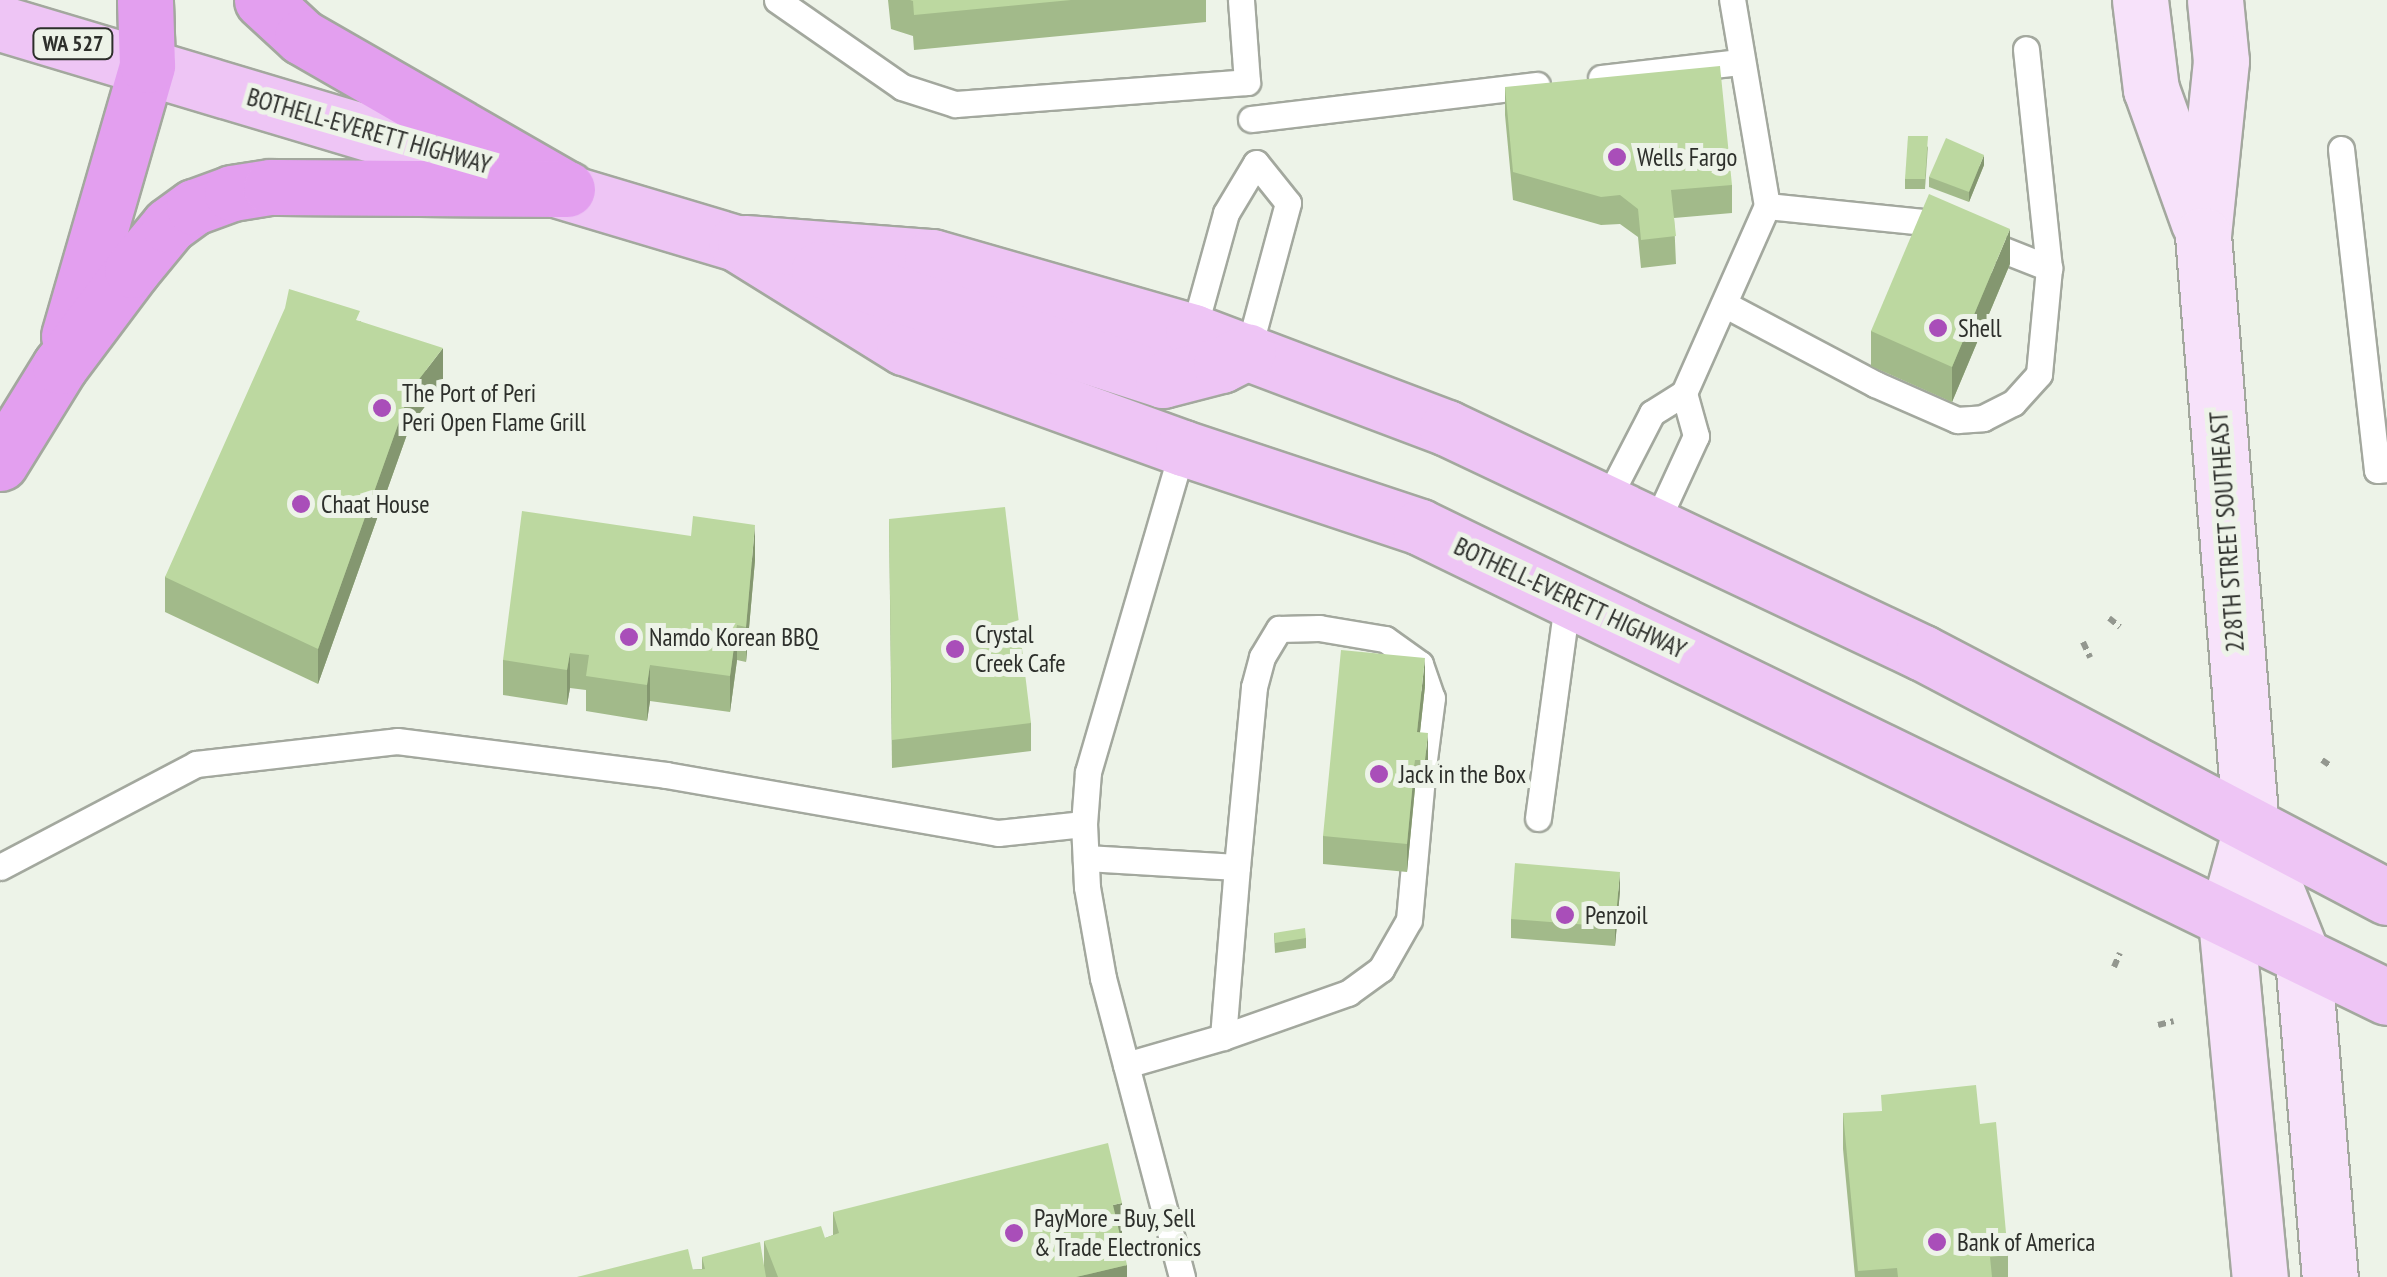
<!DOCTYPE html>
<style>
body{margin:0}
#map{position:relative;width:2387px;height:1277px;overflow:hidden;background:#edf3e8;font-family:"PT Sans Narrow",sans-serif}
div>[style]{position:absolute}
.path>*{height:6px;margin-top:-3px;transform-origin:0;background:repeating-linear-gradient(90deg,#93978f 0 8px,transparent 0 13px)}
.roads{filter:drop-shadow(2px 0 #a3a89e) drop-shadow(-2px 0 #a3a89e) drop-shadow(0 2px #a3a89e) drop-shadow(0 -2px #a3a89e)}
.service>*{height:25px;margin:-12.5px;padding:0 12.5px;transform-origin:12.5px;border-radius:12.5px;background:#fff}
.secondary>*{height:55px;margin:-27.5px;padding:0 27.5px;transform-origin:27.5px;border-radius:27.5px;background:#f7e2fa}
.primary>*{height:55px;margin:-27.5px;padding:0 27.5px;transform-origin:27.5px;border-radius:27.5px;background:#eec5f5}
.motorway>*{height:55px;margin:-27.5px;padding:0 27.5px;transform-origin:27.5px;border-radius:27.5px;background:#e39fef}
.wall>*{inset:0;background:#a2ba8a}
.shaded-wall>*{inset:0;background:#849770}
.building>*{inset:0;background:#bcd8a0}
.dots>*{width:28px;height:28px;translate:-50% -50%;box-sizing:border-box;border:5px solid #edf3e8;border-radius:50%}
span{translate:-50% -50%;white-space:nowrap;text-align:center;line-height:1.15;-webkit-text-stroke:10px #edf3e8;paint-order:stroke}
.shield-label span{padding:2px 8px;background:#edf3e8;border:2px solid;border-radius:8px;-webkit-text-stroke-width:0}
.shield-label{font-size:22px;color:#2d2f2b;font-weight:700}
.street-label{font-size:25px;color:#2d2f2b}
.poi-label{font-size:25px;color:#2d2f2b}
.left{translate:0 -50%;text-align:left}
</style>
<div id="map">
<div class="path">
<i style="left:2109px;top:618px;width:14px;rotate:39deg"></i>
<i style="left:2083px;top:642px;width:17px;rotate:65deg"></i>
<i style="left:2322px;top:760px;width:11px;rotate:34deg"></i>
<i style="left:2114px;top:967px;width:15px;rotate:-67deg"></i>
<i style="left:2158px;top:1025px;width:16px;rotate:-14deg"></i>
</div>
<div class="roads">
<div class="service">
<i style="left:777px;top:0;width:152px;rotate:34.8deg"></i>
<i style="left:902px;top:87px;width:56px;rotate:17.8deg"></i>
<i style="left:955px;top:104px;width:293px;rotate:-4.3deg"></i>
<i style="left:1247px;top:82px;width:82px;rotate:-94.2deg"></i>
<i style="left:1601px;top:78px;width:140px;rotate:-6.6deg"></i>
<i style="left:1251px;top:119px;width:288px;rotate:-6.8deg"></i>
<i style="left:2341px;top:149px;width:323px;rotate:83.6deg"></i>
<i style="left:2377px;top:470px;width:10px;rotate:-6deg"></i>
<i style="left:1767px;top:206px;width:169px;rotate:5.8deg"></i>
<i style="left:1935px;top:223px;width:123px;rotate:21.5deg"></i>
<i style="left:1724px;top:304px;width:171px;rotate:27.9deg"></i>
<i style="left:1875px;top:384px;width:90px;rotate:23.7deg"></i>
<i style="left:1957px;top:420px;width:26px;rotate:-4deg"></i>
<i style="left:1983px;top:418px;width:34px;rotate:-27deg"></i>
<i style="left:2013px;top:403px;width:39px;rotate:-48deg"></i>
<i style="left:2039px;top:374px;width:106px;rotate:-84.6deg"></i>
<i style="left:2049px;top:268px;width:220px;rotate:-96deg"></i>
<i style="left:1193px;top:332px;width:123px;rotate:-74.5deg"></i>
<i style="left:1226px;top:213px;width:58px;rotate:-59deg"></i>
<i style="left:1256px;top:163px;width:51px;rotate:51.3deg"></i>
<i style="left:1288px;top:203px;width:153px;rotate:105.1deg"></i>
<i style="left:1606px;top:502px;width:100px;rotate:-62.7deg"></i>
<i style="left:1652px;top:413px;width:38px;rotate:-32deg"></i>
<i style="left:1684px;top:393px;width:205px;rotate:-66.1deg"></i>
<i style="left:1767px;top:206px;width:209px;rotate:-99.6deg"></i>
<i style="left:1655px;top:525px;width:98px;rotate:-65.3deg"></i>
<i style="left:1696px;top:436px;width:45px;rotate:-105.6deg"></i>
<i style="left:1538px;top:818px;width:223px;rotate:-82.3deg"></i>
<i style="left:1086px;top:858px;width:151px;rotate:3.4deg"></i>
<i style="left:1237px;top:867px;width:181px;rotate:-84.6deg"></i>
<i style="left:1254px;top:687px;width:31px;rotate:-75deg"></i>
<i style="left:1262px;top:657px;width:33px;rotate:-59deg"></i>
<i style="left:1279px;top:629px;width:40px;rotate:-1.4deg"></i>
<i style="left:1319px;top:628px;width:67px;rotate:9.5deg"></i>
<i style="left:1385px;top:639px;width:43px;rotate:35.5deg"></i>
<i style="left:1420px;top:664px;width:36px;rotate:71deg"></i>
<i style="left:1432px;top:698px;width:63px;rotate:97.4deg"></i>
<i style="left:0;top:867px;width:221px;rotate:-27.7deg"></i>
<i style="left:196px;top:764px;width:202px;rotate:-6.5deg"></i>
<i style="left:397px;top:741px;width:271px;rotate:7.2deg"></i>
<i style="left:666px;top:775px;width:337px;rotate:9.9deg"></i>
<i style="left:998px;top:833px;width:86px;rotate:-6deg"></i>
<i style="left:1223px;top:1037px;width:133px;rotate:-19.4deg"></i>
<i style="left:1348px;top:993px;width:41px;rotate:-36deg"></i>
<i style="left:1381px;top:969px;width:56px;rotate:-60.3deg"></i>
<i style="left:1409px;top:920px;width:133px;rotate:-84.8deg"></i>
<i style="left:1126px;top:1065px;width:101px;rotate:-16.1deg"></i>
<i style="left:1223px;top:1037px;width:171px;rotate:-85.3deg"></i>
<i style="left:1182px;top:1277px;width:309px;rotate:-104.8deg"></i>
<i style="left:1103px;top:978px;width:92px;rotate:-100deg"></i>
<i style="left:1087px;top:887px;width:63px;rotate:-92.7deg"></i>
<i style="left:1084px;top:824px;width:52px;rotate:-85.6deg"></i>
<i style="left:1088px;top:772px;width:338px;rotate:-73.7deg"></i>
</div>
<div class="secondary">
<i style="left:2140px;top:0;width:90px;rotate:83deg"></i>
<i style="left:2151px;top:89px;width:142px;rotate:70.3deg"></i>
<i style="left:2215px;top:0;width:61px;rotate:84.4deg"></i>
<i style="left:2221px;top:61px;width:175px;rotate:95.9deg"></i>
<i style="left:2203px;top:235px;width:595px;rotate:85.37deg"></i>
<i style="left:2251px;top:828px;width:140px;rotate:68.2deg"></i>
<i style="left:2303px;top:958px;width:320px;rotate:85.2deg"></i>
<i style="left:2251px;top:828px;width:95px;rotate:105.2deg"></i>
<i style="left:2226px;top:920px;width:359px;rotate:84.6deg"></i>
</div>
<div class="primary">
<i style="left:0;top:23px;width:768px;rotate:16.64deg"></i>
<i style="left:736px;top:243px;width:198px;rotate:31.8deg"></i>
<i style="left:904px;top:347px;width:297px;rotate:19.9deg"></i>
<i style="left:1183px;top:448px;width:250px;rotate:18.4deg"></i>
<i style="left:1420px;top:527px;width:1075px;rotate:25.92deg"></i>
<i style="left:745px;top:243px;width:188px;rotate:4.3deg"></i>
<i style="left:932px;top:257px;width:272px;rotate:16deg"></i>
<i style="left:1193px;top:332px;width:272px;rotate:20.7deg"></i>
<i style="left:1447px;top:428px;width:526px;rotate:25.3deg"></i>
<i style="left:1923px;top:653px;width:524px;rotate:27.74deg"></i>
<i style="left:819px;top:269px;width:361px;rotate:17.9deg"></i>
<i style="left:1163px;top:380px;width:60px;rotate:-14.5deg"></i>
<i style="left:1221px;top:365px;width:30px;rotate:-27deg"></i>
</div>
<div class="motorway">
<i style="left:262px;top:0;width:54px;rotate:42.8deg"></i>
<i style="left:302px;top:37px;width:303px;rotate:29.9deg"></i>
<i style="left:69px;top:336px;width:282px;rotate:-73.9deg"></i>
<i style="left:147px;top:65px;width:65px;rotate:-91.8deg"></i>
<i style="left:0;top:463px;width:114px;rotate:-58.3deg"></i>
<i style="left:60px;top:366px;width:120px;rotate:-53.1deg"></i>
<i style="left:132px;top:270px;width:58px;rotate:-50.6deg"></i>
<i style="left:169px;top:225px;width:31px;rotate:-36deg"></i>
<i style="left:194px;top:207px;width:40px;rotate:-20.2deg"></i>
<i style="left:232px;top:193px;width:39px;rotate:-9deg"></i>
<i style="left:271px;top:187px;width:296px;rotate:0.4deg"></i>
</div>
</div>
<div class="wall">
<i style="clip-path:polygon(888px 0,1206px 0,1206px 22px,914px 50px,913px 36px,891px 29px)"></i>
<i style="clip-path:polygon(1505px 87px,1732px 185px,1732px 213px,1674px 218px,1676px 264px,1641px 268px,1638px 237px,1620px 224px,1601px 225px,1513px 200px,1505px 115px)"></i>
<i style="clip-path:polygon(1928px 146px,1925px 189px,1905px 189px,1905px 179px)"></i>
<i style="clip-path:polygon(1984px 165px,1969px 202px,1929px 187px,1929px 177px)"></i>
<i style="clip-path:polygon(2010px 264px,1952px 402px,1871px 366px,1871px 331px)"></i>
<i style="clip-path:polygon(360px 321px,443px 383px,410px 426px,318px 684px,165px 612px,165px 577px)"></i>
<i style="clip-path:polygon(889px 519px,1031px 723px,1031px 751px,892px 768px)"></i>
<i style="clip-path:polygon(755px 560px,746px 662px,737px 660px,730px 712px,650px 701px,647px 721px,586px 711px,586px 690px,570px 688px,567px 705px,503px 695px,503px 660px)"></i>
<i style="clip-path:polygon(1425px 686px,1420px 732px,1428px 761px,1425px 788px,1415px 788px,1407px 872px,1323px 864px,1323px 836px)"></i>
<i style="clip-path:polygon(1620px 891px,1615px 946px,1511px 938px,1511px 919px)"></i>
<i style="clip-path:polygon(1274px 933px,1306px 938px,1306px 948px,1275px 953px)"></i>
<i style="clip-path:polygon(1843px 1113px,1980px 1124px,2008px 1255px,2008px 1277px,1855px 1277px,1843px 1149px)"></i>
<i style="clip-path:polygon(833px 1212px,1122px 1238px,1121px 1238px,1127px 1277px,577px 1277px,702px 1269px,702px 1257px,764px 1269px,764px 1241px,825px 1238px,833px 1235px)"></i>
</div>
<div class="shaded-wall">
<i style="clip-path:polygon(1984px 155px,1984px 165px,1969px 202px,1969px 192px)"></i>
<i style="clip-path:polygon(2010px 229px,2010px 264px,1952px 402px,1952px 367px)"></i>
<i style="clip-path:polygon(443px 348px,443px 383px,410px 426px,318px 684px,318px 649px,410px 391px)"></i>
<i style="clip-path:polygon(755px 525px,755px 560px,746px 662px,746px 627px)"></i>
<i style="clip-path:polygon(737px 625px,737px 660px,730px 712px,730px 676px)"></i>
<i style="clip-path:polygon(570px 653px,570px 688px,567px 705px,567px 670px)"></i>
<i style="clip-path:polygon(1425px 658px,1425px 686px,1417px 760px,1417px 732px)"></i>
<i style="clip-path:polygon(650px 665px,650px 701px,647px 721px,647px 685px)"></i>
<i style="clip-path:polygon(1428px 733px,1428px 761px,1425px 788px,1425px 760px)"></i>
<i style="clip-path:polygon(1415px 760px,1415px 788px,1407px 872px,1407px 844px)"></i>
<i style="clip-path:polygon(1620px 872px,1620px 891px,1615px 946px,1615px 927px)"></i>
<i style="clip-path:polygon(1122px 1203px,1122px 1238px,1113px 1240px,1113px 1205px)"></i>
<i style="clip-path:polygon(1127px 1265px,1127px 1277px,1076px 1277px)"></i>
</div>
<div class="building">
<i style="clip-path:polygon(910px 0,1071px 0,914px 15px,913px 1px)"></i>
<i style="clip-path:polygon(1720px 66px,1732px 185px,1671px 190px,1676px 236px,1641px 240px,1638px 209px,1620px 195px,1601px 197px,1513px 172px,1505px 87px)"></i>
<i style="clip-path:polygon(1908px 136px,1928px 136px,1925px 179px,1905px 179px)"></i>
<i style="clip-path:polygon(1946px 138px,1984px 155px,1969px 192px,1929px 177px)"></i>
<i style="clip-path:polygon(1929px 194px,2010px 229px,1952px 367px,1871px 331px)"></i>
<i style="clip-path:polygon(289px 289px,360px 311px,356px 320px,443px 348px,410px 391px,318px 649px,165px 577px,285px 308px)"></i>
<i style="clip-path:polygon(1005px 507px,1031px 723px,892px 740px,889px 519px)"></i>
<i style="clip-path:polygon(522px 511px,691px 536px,693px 516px,755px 525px,746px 627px,737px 625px,730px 676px,650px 665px,647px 685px,586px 676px,589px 655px,570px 653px,567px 670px,503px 660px)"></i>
<i style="clip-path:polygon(1341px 650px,1425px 658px,1417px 732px,1428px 733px,1425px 760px,1415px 760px,1407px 844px,1323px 836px)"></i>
<i style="clip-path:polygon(1515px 863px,1620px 872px,1615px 927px,1511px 919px)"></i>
<i style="clip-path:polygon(1305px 928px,1306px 938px,1275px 943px,1274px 933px)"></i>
<i style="clip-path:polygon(1976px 1085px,1980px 1124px,1996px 1122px,2008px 1255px,1990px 1257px,1992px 1277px,1898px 1277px,1897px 1268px,1858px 1271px,1843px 1113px,1882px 1111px,1881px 1095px)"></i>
<i style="clip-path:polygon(1108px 1143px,1122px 1203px,1113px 1205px,1127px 1265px,1076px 1277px,778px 1277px,764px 1241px,821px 1226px,825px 1238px,839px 1233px,833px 1212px)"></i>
<i style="clip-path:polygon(760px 1242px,766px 1277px,577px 1277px,688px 1249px,693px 1270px,705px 1269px,702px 1257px)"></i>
</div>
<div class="dots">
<i style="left:1617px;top:157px;background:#a94eb9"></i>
<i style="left:1938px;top:328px;background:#a94eb9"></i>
<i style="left:382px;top:408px;background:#a94eb9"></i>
<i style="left:301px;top:504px;background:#a94eb9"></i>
<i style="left:629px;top:637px;background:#a94eb9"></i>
<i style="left:955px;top:649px;background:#a94eb9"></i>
<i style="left:1379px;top:774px;background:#a94eb9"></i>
<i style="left:1565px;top:915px;background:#a94eb9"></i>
<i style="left:1014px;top:1233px;background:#a94eb9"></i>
<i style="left:1937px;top:1242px;background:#a94eb9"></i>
</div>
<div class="shield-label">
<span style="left:73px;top:44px">WA 527</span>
</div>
<div class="street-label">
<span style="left:369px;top:131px;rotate:16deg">BOTHELL-EVERETT HIGHWAY</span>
<span style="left:2227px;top:532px;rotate:-94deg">228TH STREET SOUTHEAST</span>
<span style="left:1570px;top:598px;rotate:25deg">BOTHELL-EVERETT HIGHWAY</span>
</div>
<div class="poi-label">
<span class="left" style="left:1637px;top:157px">Wells Fargo</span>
<span class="left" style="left:1958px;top:328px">Shell</span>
<span class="left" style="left:402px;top:408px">The Port of Peri<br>Peri Open Flame Grill</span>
<span class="left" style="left:321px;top:504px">Chaat House</span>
<span class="left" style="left:975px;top:649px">Crystal<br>Creek Cafe</span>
<span class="left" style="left:649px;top:637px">Namdo Korean BBQ</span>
<span class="left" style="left:1399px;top:774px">Jack in the Box</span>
<span class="left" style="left:1585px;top:915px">Penzoil</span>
<span class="left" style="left:1034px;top:1233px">PayMore - Buy, Sell<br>&amp; Trade Electronics</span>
<span class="left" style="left:1957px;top:1242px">Bank of America</span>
</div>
</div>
